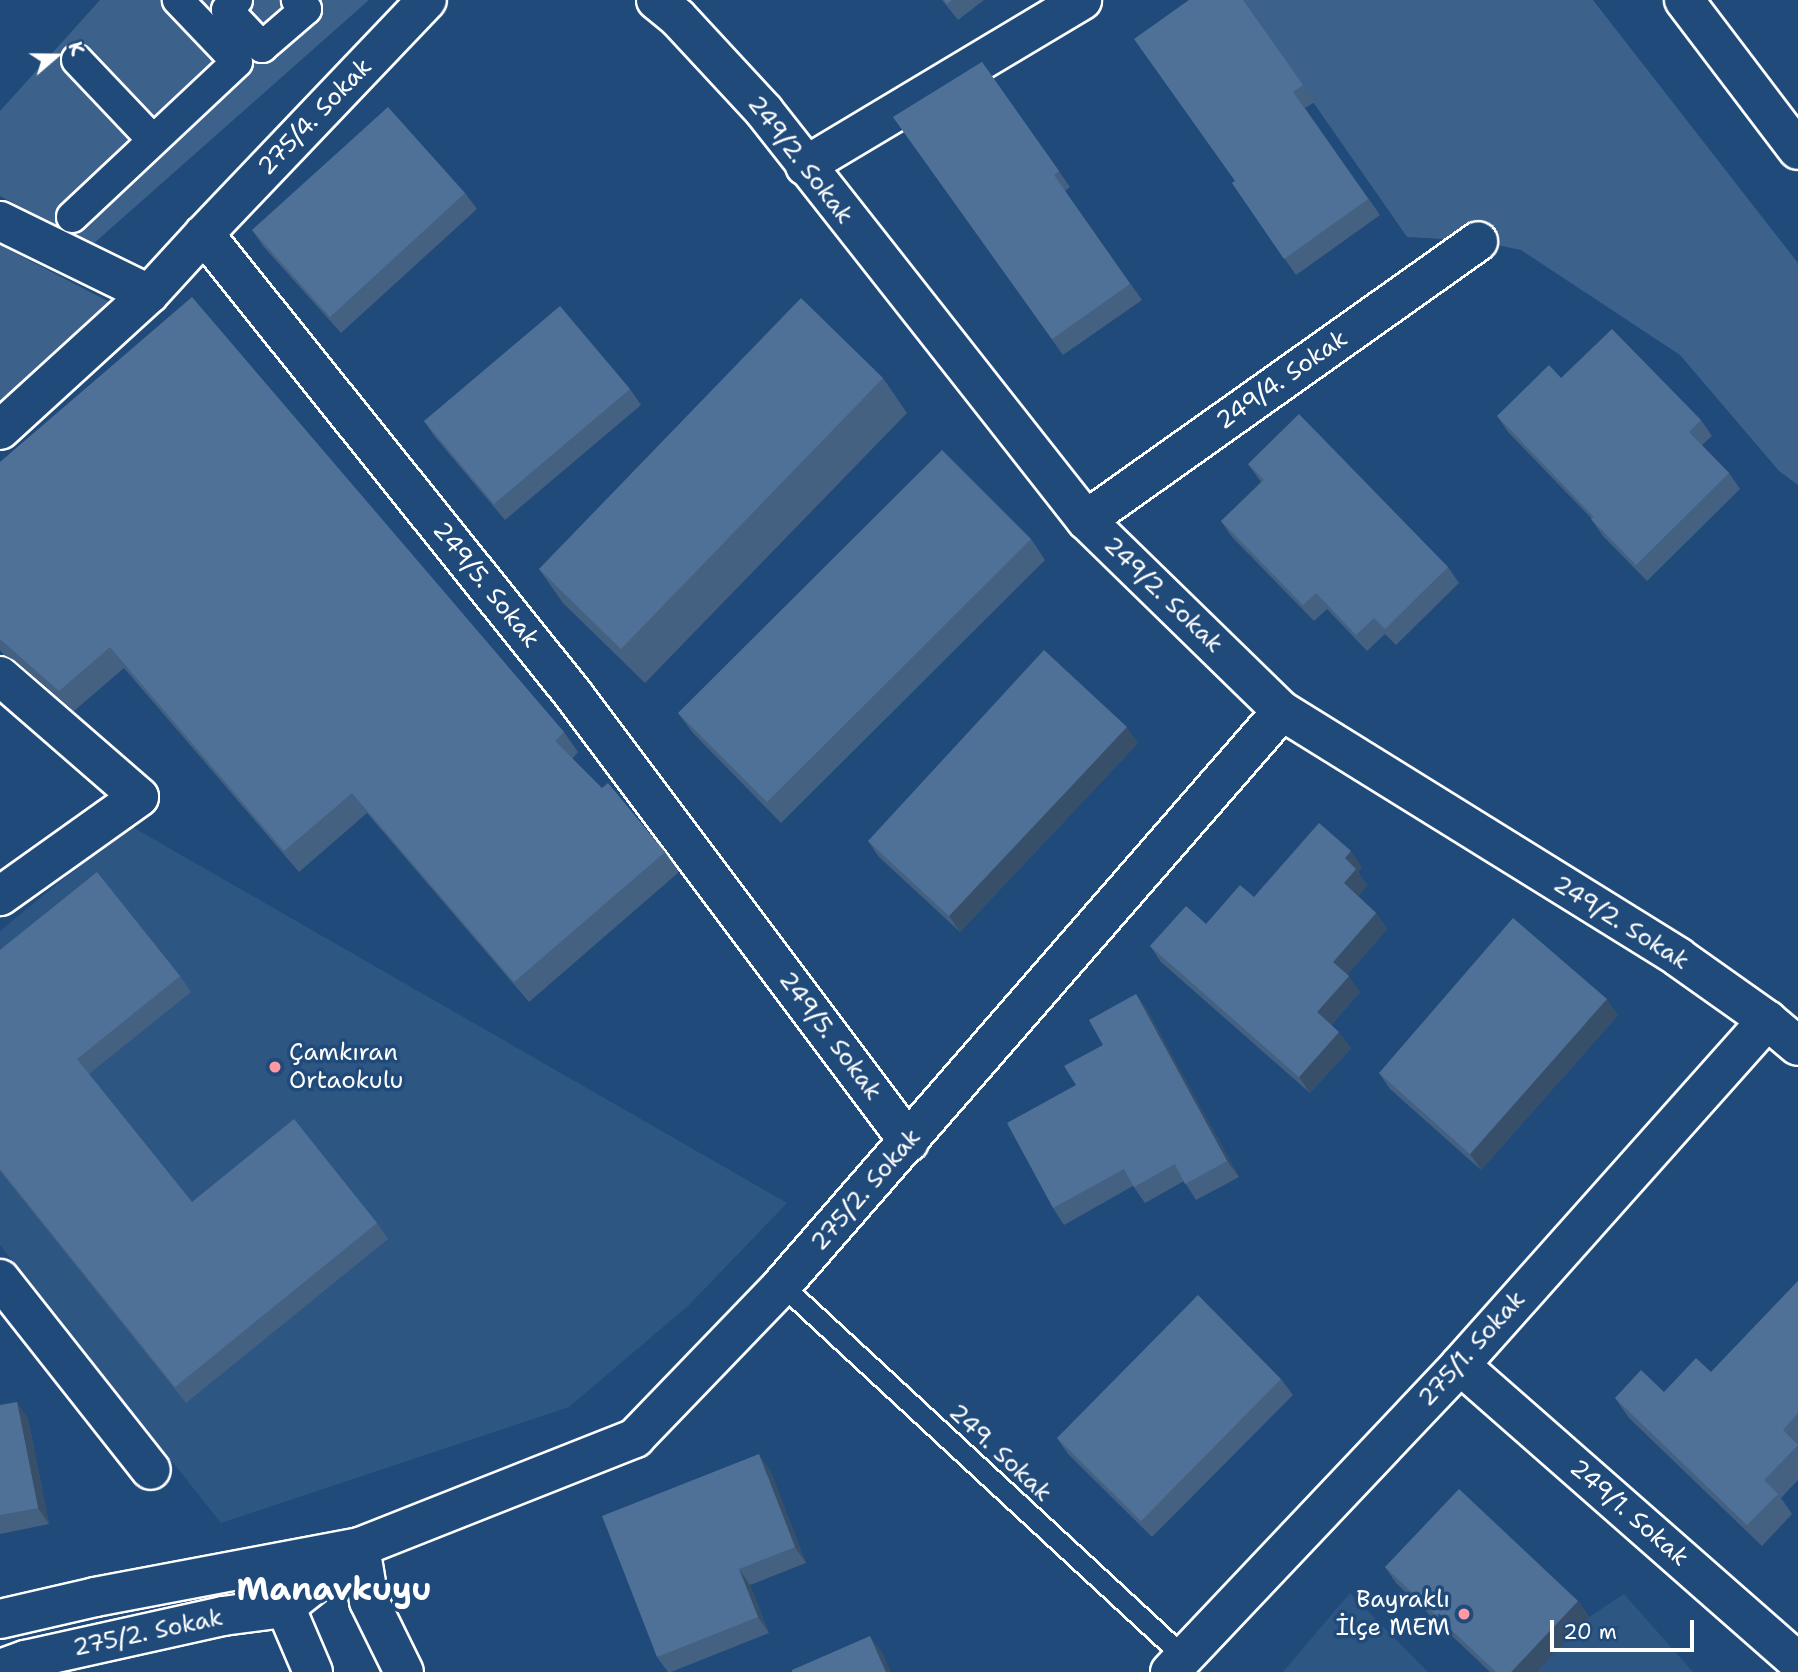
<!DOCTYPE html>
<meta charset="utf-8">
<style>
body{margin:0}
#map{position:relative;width:1798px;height:1672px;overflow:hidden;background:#1f4a7a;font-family:"Shantell Sans",sans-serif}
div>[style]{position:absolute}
.built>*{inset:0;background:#2e5683}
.green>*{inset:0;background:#3c618b}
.roads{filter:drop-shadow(2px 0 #fff) drop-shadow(-2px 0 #fff) drop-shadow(0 2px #fff) drop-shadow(0 -2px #fff)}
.service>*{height:19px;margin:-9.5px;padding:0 9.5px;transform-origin:9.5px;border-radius:9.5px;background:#1f4a7a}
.pedestrian>*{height:30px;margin:-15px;padding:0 15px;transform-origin:15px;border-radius:15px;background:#1f4a7a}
.minor>*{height:38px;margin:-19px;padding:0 19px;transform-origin:19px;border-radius:19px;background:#1f4a7a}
.secondary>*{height:38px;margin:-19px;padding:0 19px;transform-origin:19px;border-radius:19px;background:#1f4a7a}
.wall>*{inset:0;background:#456182}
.shaded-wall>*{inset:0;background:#384f6a}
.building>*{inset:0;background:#507197}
.dots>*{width:19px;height:19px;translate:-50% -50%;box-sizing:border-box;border:4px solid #1f4a7a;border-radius:50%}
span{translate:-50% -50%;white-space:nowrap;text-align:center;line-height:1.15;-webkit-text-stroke:7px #1f4a7a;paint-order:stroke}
.street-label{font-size:24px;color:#fff}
.poi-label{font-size:24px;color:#fff}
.left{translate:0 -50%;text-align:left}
.right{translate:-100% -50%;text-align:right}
.district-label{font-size:32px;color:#fff;font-weight:700}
.north{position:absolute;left:21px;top:21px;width:70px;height:70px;-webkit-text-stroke:5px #1f4a7a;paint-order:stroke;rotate:70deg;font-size:19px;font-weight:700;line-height:28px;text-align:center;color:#fff}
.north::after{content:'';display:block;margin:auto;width:24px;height:32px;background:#fff;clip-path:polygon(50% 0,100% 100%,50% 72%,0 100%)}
.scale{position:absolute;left:1550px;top:1620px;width:144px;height:32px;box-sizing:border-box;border:4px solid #fff;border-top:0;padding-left:9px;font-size:21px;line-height:24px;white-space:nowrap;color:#fff;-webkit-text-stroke:5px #1f4a7a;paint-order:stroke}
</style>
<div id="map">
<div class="built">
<i style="clip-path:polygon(129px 825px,787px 1203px,688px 1306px,569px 1407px,221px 1523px,0 1245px,0 931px)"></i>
<i style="clip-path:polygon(1350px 1593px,1428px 1672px,1283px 1672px)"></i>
<i style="clip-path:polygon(1624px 1594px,1693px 1672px,1537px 1672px,1589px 1617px)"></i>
</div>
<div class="green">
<i style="clip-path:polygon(100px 0,369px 0,92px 245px,0 196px,0 111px)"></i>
<i style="clip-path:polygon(1242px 0,1593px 0,1798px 263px,1798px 485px,1779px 471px,1680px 355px,1521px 250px,1478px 241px,1407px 237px)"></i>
<i style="clip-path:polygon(0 245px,117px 306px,0 420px)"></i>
</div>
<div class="roads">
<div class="service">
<i style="left:782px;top:1285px;width:548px;rotate:42.78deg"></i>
</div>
<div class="pedestrian">
<i style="left:237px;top:0;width:14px;rotate:135deg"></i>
<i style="left:227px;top:10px;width:51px;rotate:46.6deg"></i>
<i style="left:262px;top:47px;width:58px;rotate:-40.8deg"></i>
<i style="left:306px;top:9px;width:13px;rotate:-135deg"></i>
<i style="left:77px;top:60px;width:109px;rotate:46.5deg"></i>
<i style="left:72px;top:217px;width:226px;rotate:-43.2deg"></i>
<i style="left:237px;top:62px;width:86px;rotate:-133.6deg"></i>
</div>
<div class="minor">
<i style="left:656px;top:0;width:28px;rotate:39deg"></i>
<i style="left:678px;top:18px;width:127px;rotate:47.2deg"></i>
<i style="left:764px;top:111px;width:521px;rotate:51.79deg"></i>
<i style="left:1086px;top:520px;width:274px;rotate:44.3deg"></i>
<i style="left:1282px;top:711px;width:466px;rotate:31.8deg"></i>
<i style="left:1678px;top:957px;width:109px;rotate:35.3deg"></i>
<i style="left:1767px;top:1020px;width:40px;rotate:40deg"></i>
<i style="left:805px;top:166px;width:323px;rotate:-30.9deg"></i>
<i style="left:0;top:221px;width:166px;rotate:26.1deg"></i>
<i style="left:149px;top:294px;width:81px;rotate:-47.5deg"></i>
<i style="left:204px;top:234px;width:590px;rotate:51.26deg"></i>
<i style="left:573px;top:694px;width:560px;rotate:53.13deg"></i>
<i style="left:204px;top:234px;width:323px;rotate:-46.4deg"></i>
<i style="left:0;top:430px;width:202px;rotate:-42.4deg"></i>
<i style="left:1086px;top:520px;width:481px;rotate:-35.4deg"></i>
<i style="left:0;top:676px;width:184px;rotate:41deg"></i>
<i style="left:139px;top:797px;width:171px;rotate:144.5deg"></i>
<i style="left:0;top:1279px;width:243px;rotate:51.7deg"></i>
<i style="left:1460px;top:1365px;width:450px;rotate:41.3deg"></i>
<i style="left:360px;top:1547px;width:55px;rotate:80.5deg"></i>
<i style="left:369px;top:1601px;width:79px;rotate:63.8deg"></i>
<i style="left:275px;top:1583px;width:97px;rotate:66.9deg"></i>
<i style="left:0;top:1619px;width:98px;rotate:-13deg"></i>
<i style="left:95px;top:1597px;width:270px;rotate:-10.7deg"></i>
<i style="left:360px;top:1547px;width:296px;rotate:-21.6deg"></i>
<i style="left:635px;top:1438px;width:212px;rotate:-46.1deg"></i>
<i style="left:782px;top:1285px;width:761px;rotate:-48.94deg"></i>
<i style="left:0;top:1669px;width:27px;rotate:-20deg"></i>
<i style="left:25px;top:1660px;width:203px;rotate:-12.5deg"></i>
<i style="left:223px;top:1616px;width:62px;rotate:-7.5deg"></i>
<i style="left:284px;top:1608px;width:92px;rotate:-38.4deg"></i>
<i style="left:1170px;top:1672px;width:422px;rotate:-46.6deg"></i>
<i style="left:1460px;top:1365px;width:462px;rotate:-48.3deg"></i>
</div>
<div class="secondary">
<i style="left:1684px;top:0;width:188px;rotate:52.8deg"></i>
</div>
</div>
<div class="wall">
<i style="clip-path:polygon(942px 0,984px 0,958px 20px)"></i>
<i style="clip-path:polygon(1243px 0,1315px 102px,1305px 108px,1380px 215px,1296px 275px,1232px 183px,1235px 181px)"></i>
<i style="clip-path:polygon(982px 62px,1070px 187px,1065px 191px,1142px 300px,1063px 355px,893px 117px)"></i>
<i style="clip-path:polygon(465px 193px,477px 209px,341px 333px,263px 246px,252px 230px)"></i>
<i style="clip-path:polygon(883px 378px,907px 413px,645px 683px,563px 603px,539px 569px)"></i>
<i style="clip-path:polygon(1561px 378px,1701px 420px,1712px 436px,1702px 445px,1729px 473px,1740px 489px,1647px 581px,1603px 536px,1591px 519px,1592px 519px,1508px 432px,1497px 416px)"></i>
<i style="clip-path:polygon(630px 389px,641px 405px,505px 520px,435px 437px,424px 421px)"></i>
<i style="clip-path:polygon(0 462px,564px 732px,578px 752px,572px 759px,665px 852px,679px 872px,529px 1002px,367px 813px,299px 872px,124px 668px,74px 711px,14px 660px,4px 655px,0 650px)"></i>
<i style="clip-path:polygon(1248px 464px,1448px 567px,1459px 583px,1396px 645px,1385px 634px,1367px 651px,1327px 609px,1314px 621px,1232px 537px,1221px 521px,1261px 482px)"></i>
<i style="clip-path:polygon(1031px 539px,1045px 560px,781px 823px,693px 733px,678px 713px)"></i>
<i style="clip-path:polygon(1138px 743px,960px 932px,879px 857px,868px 841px)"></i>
<i style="clip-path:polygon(1362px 867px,1358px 872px,1367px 885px,1358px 896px,1376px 913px,1387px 929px,1347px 975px,1360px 992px,1331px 1025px,1351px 1048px,1310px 1093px,1161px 962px,1150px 946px,1206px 924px,1254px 897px)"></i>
<i style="clip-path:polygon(0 950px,180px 976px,191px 992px,89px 1074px,192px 1202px,377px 1223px,388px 1239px,186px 1403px,0 1171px)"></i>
<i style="clip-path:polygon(1136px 994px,1147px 1010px,1239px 1177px,1196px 1200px,1184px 1181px,1145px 1203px,1133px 1186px,1064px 1225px,1053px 1208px,1076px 1085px)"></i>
<i style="clip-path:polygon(1618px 1015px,1481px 1170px,1390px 1089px,1379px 1073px)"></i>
<i style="clip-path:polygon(1798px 1281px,1798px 1480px,1781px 1498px,1792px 1514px,1762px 1546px,1629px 1418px,1615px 1398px,1664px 1392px,1711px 1372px)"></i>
<i style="clip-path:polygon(1281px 1379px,1293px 1395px,1152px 1537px,1068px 1454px,1057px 1438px)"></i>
<i style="clip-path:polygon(0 1405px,28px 1418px,49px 1524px,0 1534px)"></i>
<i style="clip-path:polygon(770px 1470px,806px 1563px,750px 1585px,769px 1633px,671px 1672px,668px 1672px,657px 1657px)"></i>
<i style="clip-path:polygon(1385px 1567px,1578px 1601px,1589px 1617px,1537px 1672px,1490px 1672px,1396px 1583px)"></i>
</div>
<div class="shaded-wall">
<i style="clip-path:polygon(1127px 727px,1138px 743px,960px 932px,949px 916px)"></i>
<i style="clip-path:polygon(1351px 851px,1362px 867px,1358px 872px,1367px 885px,1355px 899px,1344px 883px,1345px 858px)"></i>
<i style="clip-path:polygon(1376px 913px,1387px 929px,1344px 979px,1333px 962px)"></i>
<i style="clip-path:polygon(1349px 976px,1360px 992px,1328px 1028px,1317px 1012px)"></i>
<i style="clip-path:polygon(1136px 994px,1147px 1010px,1239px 1177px,1227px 1161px)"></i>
<i style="clip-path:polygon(1607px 999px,1618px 1015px,1481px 1170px,1470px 1154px)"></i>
<i style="clip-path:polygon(1339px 1032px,1351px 1048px,1310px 1093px,1299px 1077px)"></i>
<i style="clip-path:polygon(17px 1402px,28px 1418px,49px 1524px,38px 1508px)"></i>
<i style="clip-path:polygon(759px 1454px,770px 1470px,806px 1563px,795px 1547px)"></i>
<i style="clip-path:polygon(739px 1569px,750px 1585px,769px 1633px,758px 1617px)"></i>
<i style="clip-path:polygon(1578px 1601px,1589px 1617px,1537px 1672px,1511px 1672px)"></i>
<i style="clip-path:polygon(870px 1636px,882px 1652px,891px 1672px,886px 1672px)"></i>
</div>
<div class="building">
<i style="clip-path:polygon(944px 0,952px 0,947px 4px)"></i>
<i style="clip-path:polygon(1189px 0,1243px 0,1303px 85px,1293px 92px,1368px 199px,1284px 259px,1232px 183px,1235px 181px,1134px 39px)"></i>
<i style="clip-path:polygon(982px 62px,1059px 171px,1054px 175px,1130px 284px,1052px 339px,893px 117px)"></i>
<i style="clip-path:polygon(388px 107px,465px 193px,330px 317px,252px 230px)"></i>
<i style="clip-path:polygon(192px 297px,564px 732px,555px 741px,602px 788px,608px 783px,665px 852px,514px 982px,352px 793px,284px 851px,110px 647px,59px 691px,0 639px,0 462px)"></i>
<i style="clip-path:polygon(801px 298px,883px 378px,621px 649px,539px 569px)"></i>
<i style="clip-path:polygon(560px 306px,630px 389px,494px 504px,424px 421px)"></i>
<i style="clip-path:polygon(1612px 329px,1701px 420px,1689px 432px,1729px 473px,1636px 565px,1591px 519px,1594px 517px,1497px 416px,1549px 365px,1561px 378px)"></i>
<i style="clip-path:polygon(1299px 414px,1448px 567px,1385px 629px,1374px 618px,1356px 635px,1316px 593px,1303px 605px,1221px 521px,1264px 480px,1248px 464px)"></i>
<i style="clip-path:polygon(942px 450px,1031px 539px,767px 802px,678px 713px)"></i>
<i style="clip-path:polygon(1044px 650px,1127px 727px,949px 916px,868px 841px)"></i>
<i style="clip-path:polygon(1319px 823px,1351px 851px,1345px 858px,1356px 869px,1344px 883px,1376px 913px,1333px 962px,1349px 976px,1317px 1012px,1339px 1032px,1299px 1077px,1150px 946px,1186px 906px,1206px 924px,1240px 885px,1254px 897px)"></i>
<i style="clip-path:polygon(97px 872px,180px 976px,77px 1059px,192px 1202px,294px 1119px,377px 1223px,175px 1387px,0 1169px,0 950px)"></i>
<i style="clip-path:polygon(1513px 918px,1607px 999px,1470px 1154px,1379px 1073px)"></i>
<i style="clip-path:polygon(1136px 994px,1227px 1161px,1185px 1184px,1175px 1164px,1134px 1187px,1124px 1169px,1053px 1208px,1007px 1123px,1076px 1085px,1064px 1066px,1103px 1045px,1089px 1020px)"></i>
<i style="clip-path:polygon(1798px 1281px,1798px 1413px,1783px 1430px,1798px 1445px,1764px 1480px,1778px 1494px,1747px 1525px,1615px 1398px,1641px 1370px,1664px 1392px,1696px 1358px,1711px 1372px)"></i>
<i style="clip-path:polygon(1198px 1295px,1281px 1379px,1141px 1521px,1057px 1438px)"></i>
<i style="clip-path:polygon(17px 1402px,38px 1508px,0 1515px,0 1405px)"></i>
<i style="clip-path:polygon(759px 1454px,795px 1547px,739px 1569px,758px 1617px,657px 1657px,602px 1516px)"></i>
<i style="clip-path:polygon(1459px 1489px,1578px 1601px,1511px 1672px,1496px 1672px,1385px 1567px)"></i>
<i style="clip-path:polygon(870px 1636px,886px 1672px,792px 1672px,792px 1670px)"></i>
</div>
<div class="dots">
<i style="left:275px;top:1067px;background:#ff9aa2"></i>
<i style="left:1464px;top:1614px;background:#ff9aa2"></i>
</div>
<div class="street-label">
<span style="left:315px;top:117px;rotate:-46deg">275/4. Sokak</span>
<span style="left:800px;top:160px;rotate:52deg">249/2. Sokak</span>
<span style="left:1282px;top:380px;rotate:-35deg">249/4. Sokak</span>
<span style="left:486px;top:585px;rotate:51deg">249/5. Sokak</span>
<span style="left:1163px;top:595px;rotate:44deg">249/2. Sokak</span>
<span style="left:1621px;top:923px;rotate:32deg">249/2. Sokak</span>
<span style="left:830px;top:1036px;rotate:53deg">249/5. Sokak</span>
<span style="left:866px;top:1190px;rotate:-49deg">275/2. Sokak</span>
<span style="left:1472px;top:1349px;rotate:-48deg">275/1. Sokak</span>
<span style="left:1000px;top:1453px;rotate:43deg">249. Sokak</span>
<span style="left:1629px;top:1513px;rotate:41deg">249/1. Sokak</span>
<span style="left:148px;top:1633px;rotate:-12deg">275/2. Sokak</span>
</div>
<div class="poi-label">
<span class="left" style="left:289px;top:1067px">Çamkıran<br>Ortaokulu</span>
<span class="right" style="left:1450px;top:1614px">Bayraklı<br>İlçe MEM</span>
</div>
<div class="district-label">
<span style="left:334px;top:1589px">Manavkuyu</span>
</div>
<div class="north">K</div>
<div class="scale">20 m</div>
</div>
